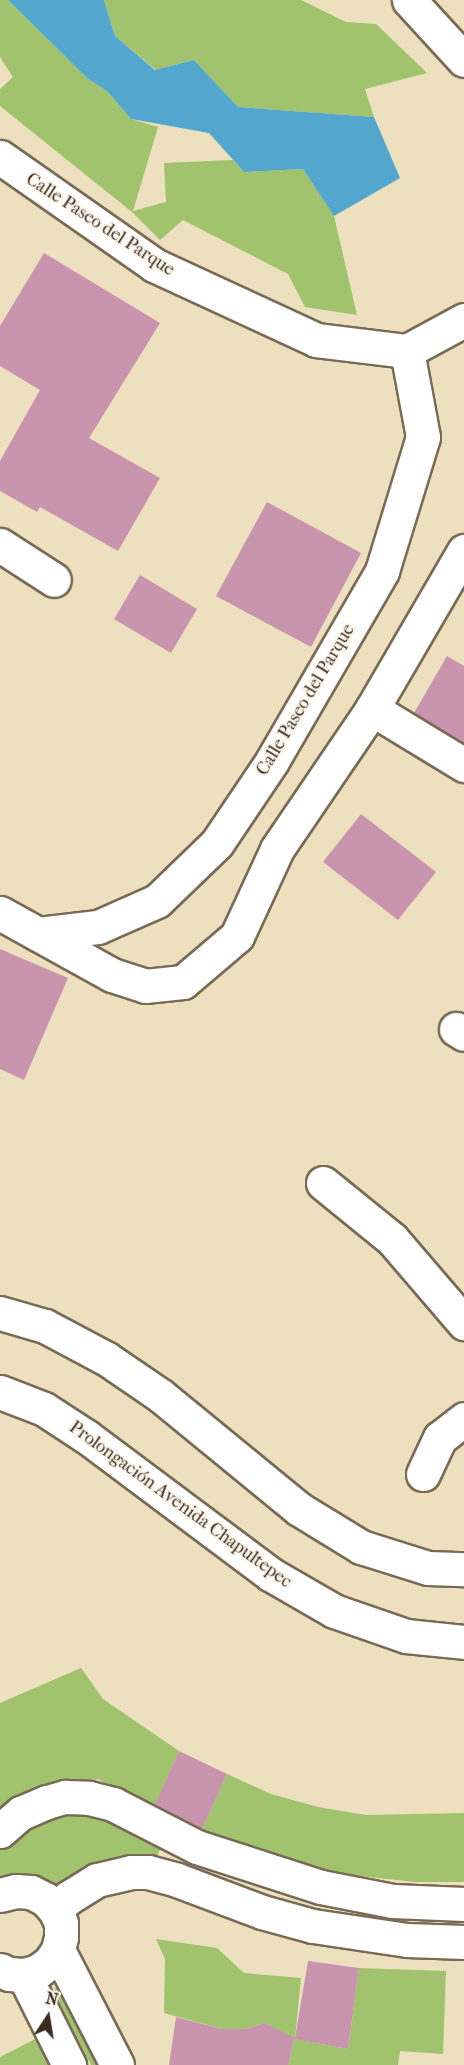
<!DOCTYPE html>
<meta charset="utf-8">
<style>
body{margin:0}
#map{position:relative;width:464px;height:2065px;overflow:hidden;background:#ece0bf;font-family:"IM FELL French Canon",serif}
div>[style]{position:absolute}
.green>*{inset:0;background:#a1c36d}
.water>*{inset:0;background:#53a6ce}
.building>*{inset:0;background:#c994ae}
.roads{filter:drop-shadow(2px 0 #796a56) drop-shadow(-2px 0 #796a56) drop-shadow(0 2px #796a56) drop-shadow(0 -2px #796a56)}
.minor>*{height:33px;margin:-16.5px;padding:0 16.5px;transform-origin:16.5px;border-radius:16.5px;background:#fff}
.tertiary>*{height:33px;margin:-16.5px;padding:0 16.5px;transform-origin:16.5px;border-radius:16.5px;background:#fff}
span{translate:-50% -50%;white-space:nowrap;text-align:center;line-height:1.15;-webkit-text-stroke:4.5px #fbf7ec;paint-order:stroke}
.street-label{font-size:18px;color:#3b2a1e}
.north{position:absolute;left:18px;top:1987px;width:60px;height:60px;-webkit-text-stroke:4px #fbf7ec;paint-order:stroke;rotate:12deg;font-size:16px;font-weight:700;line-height:24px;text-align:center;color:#3b2a1e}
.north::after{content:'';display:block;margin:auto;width:21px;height:27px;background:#3b2a1e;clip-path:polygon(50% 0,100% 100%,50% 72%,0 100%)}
</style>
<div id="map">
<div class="green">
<i style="clip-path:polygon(0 0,8px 0,88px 79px,107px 91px,131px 119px,158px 127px,133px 211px,166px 202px,164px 163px,233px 160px,244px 172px,303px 169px,334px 216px,357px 315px,305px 307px,288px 274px,183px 220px,160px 240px,132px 212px,0 106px,0 89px,13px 77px,0 57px)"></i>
<i style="clip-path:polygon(104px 0,301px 0,346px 22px,376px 24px,427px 73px,365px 89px,374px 117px,238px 107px,194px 60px,156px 70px,115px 36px)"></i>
<i style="clip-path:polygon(81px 1668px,103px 1699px,179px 1751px,152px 1812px,98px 1779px,56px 1787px,0 1818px,0 1703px)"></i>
<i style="clip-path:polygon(227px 1774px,271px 1794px,318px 1807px,366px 1815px,464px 1813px,464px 1882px,415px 1882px,359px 1876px,307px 1866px,198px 1837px)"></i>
<i style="clip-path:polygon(79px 1802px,162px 1844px,154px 1865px,75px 1887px,0 1891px,0 1841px)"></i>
<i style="clip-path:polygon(156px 1939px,217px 1948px,244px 1973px,301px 1978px,295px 2039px,348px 2049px,359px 1968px,446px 1971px,443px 2054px,400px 2051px,398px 2065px,288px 2065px,294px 2039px,264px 2023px,245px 2029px,222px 2029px,164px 2013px,165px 1959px)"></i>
<i style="clip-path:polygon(57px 1984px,106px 2065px,91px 2065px,54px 1992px)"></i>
<i style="clip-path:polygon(35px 2039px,48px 2065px,0 2065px,0 2057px)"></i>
</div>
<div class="water">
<i style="clip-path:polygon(8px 0,104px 0,115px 36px,155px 70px,194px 60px,238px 107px,374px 117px,400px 178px,334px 216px,303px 169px,244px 172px,209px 133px,131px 119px,107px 91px,88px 79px)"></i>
</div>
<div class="building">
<i style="clip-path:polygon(44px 253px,160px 323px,89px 438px,160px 478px,118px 551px,40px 507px,37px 512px,0 491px,0 461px,40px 390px,0 366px,0 326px)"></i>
<i style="clip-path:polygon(267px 502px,361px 553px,311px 647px,216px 596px)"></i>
<i style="clip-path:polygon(140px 575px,197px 609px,171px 653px,114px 619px)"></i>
<i style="clip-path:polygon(447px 656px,464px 666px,464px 743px,414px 713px)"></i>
<i style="clip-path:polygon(361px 814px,436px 872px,398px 920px,323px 862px)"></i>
<i style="clip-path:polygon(0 949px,68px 978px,24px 1080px,0 1069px)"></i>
<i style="clip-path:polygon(179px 1751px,227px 1774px,202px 1829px,155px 1804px)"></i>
<i style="clip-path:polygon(308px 1961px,359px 1968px,348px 2049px,294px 2039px,288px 2065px,169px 2065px,176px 2017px,222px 2029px,245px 2029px,264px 2023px,295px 2038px)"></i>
</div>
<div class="roads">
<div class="minor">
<i style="left:409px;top:0;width:81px;rotate:47.5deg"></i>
<i style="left:0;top:157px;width:188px;rotate:35deg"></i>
<i style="left:154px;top:265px;width:179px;rotate:24.8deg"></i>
<i style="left:316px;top:340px;width:92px;rotate:6.9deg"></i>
<i style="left:407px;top:351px;width:65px;rotate:-28.5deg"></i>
<i style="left:0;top:545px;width:64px;rotate:32.9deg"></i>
<i style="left:372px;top:709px;width:108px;rotate:31.3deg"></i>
<i style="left:0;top:913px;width:128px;rotate:29deg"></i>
<i style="left:112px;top:975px;width:35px;rotate:18deg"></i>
<i style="left:145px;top:986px;width:38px;rotate:-6deg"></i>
<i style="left:183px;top:982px;width:71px;rotate:-40.4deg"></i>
<i style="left:237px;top:936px;width:96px;rotate:-65.3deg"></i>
<i style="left:277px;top:849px;width:169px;rotate:-55.8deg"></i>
<i style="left:372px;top:709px;width:183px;rotate:-59.8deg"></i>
<i style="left:38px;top:934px;width:60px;rotate:-6.7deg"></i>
<i style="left:98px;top:927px;width:64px;rotate:-23.8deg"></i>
<i style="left:157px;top:901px;width:83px;rotate:-44deg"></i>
<i style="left:217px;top:843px;width:99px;rotate:-56.1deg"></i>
<i style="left:272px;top:761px;width:220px;rotate:-59.9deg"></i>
<i style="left:382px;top:571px;width:140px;rotate:-73deg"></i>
<i style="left:423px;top:437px;width:87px;rotate:-100.5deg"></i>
<i style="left:456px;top:1029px;width:9px;rotate:32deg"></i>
<i style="left:323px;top:1183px;width:89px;rotate:39.1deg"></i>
<i style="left:392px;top:1239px;width:111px;rotate:49.4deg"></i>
<i style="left:423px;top:1474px;width:40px;rotate:-65deg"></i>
<i style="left:440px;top:1438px;width:31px;rotate:-38deg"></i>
<i style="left:0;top:1831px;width:28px;rotate:-41deg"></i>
<i style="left:21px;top:1813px;width:28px;rotate:-23deg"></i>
<i style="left:47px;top:1802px;width:19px;rotate:-16deg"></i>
<i style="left:65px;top:1797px;width:24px;rotate:2deg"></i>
<i style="left:89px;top:1798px;width:25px;rotate:14deg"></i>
<i style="left:113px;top:1804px;width:94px;rotate:27.1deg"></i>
<i style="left:197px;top:1847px;width:130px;rotate:17.9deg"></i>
<i style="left:321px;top:1887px;width:73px;rotate:11deg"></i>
<i style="left:393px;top:1901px;width:71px;rotate:2.4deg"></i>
<i style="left:0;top:1895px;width:16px;rotate:-14deg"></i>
<i style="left:16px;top:1891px;width:15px;rotate:4deg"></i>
<i style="left:31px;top:1892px;width:16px;rotate:27deg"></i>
<i style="left:45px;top:1899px;width:15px;rotate:48deg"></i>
<i style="left:55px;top:1910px;width:14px;rotate:65deg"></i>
<i style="left:61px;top:1923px;width:14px;rotate:90deg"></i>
<i style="left:61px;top:1937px;width:13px;rotate:103deg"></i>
<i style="left:58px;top:1950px;width:14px;rotate:124deg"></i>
<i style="left:50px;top:1962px;width:15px;rotate:143deg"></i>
<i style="left:38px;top:1971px;width:15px;rotate:164deg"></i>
<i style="left:24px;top:1975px;width:15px;rotate:-176deg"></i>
<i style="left:9px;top:1974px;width:10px;rotate:-156deg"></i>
<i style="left:55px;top:1910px;width:18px;rotate:-43deg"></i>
<i style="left:68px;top:1898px;width:34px;rotate:-32deg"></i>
<i style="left:97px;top:1880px;width:35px;rotate:-13deg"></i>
<i style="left:131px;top:1872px;width:17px"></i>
<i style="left:148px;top:1872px;width:30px;rotate:15deg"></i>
<i style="left:177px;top:1880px;width:91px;rotate:20.6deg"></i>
<i style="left:262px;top:1912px;width:53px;rotate:15.4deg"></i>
<i style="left:313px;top:1926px;width:95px;rotate:8.5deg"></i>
<i style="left:407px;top:1940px;width:57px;rotate:2deg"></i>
<i style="left:58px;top:1950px;width:129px;rotate:62.8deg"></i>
<i style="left:24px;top:1975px;width:101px;rotate:63.4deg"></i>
</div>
<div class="tertiary">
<i style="left:0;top:1313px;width:47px;rotate:16.1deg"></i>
<i style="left:45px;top:1326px;width:70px;rotate:28deg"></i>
<i style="left:107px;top:1359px;width:65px;rotate:34.4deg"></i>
<i style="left:161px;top:1396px;width:178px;rotate:39.3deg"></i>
<i style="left:299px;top:1509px;width:73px;rotate:31.5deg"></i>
<i style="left:361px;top:1547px;width:70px;rotate:17.4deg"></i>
<i style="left:428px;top:1568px;width:36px;rotate:2deg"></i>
<i style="left:0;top:1392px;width:47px;rotate:21.1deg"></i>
<i style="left:44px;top:1409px;width:51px;rotate:33.1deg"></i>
<i style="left:87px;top:1437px;width:229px;rotate:36.8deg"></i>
<i style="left:270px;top:1574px;width:74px;rotate:30deg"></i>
<i style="left:334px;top:1611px;width:76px;rotate:19.1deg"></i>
<i style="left:406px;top:1636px;width:58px;rotate:5.9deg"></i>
</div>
</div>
<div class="street-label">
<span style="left:100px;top:225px;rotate:33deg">Calle Paseo del Parque</span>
<span style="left:306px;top:700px;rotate:-59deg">Calle Paseo del Parque</span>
<span style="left:180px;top:1505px;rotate:36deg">Prolongación Avenida Chapultepec</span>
</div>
<div class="north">N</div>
</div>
